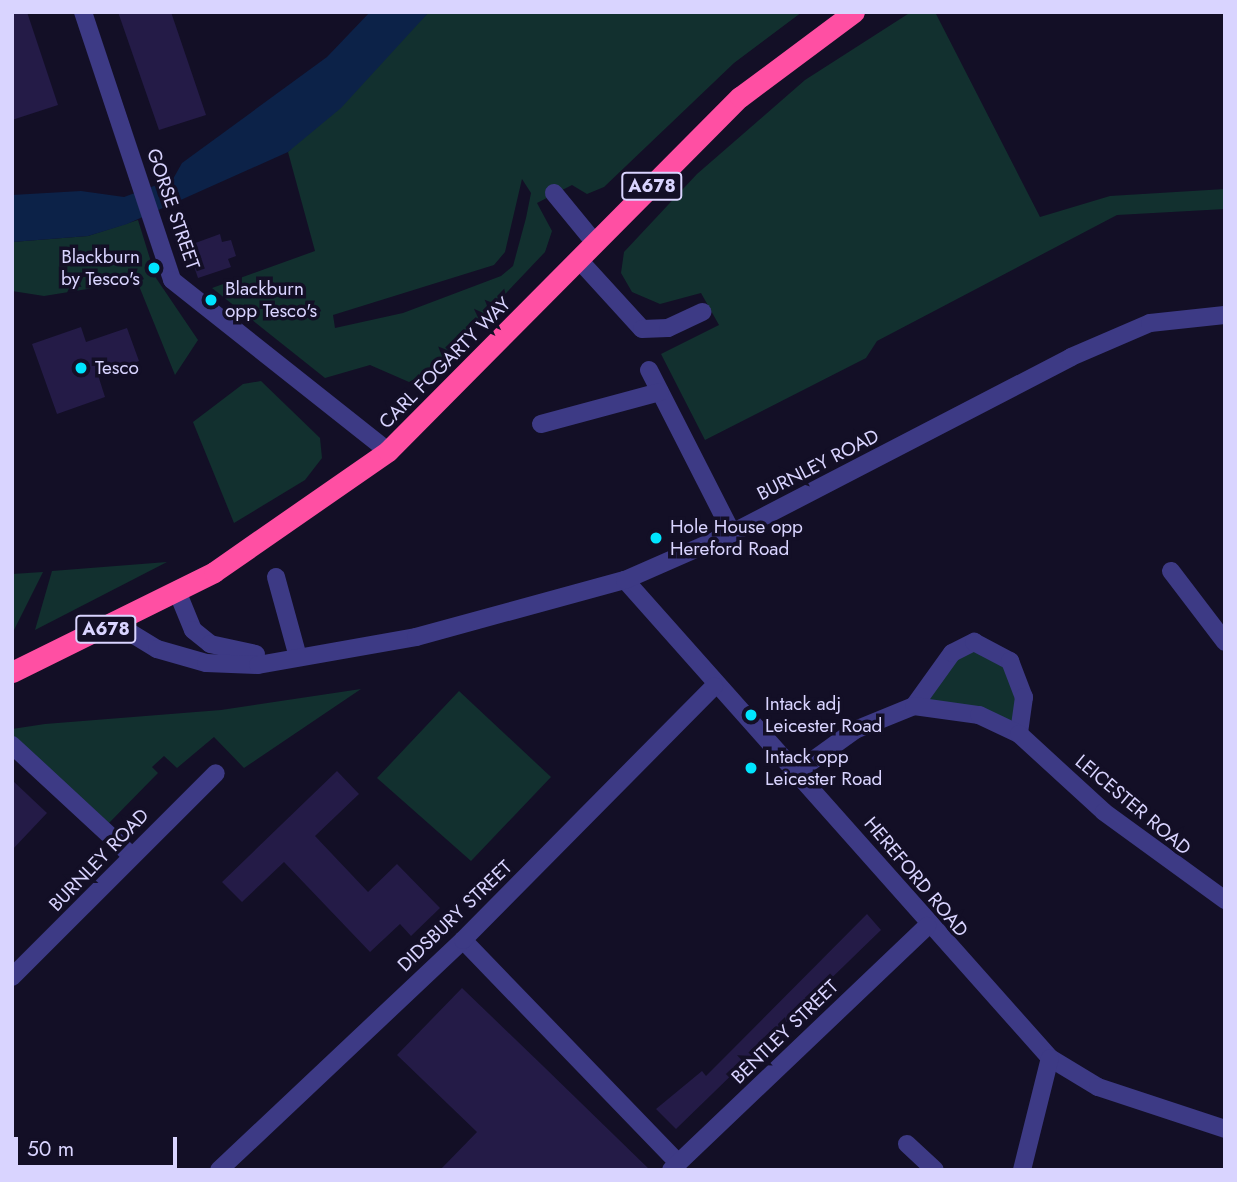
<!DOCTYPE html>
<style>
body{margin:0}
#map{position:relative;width:1237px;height:1182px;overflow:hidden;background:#130f26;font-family:Jost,sans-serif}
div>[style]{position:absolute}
.green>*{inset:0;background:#12302f}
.water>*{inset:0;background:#0c2248}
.building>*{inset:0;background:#241b47}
.minor>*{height:18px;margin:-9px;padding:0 9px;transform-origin:9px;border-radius:9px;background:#3d3a85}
.highway>*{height:21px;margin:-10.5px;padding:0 10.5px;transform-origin:10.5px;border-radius:10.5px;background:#ff4fa3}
.dots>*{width:19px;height:19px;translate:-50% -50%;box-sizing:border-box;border:4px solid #130f26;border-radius:50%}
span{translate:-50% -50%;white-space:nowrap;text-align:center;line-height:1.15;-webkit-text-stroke:7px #130f26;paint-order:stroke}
.shield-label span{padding:2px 5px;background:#130f26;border:2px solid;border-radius:5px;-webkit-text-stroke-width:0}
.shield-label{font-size:18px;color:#d9d4ff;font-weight:700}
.street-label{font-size:19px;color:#d9d4ff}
.poi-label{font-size:19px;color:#d9d4ff}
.right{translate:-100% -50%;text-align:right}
.left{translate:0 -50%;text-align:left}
.frame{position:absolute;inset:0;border:14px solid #d9d4ff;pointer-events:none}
.scale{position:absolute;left:14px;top:1137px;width:163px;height:32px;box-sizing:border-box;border:4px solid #d9d4ff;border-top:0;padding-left:9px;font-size:21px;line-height:24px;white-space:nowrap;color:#d9d4ff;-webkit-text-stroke:5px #130f26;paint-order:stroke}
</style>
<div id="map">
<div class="green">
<i style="clip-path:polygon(evenodd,429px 12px,802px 12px,734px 63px,604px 187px,587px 194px,572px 185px,537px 203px,552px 231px,545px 252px,435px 368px,409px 382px,370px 365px,325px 378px,212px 288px,315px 251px,288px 152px,429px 12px,522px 179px,531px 193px,526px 218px,513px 266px,501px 276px,403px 313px,335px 328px,333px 315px,494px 265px,505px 252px,522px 179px)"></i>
<i style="clip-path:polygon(911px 12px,935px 12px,1040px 217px,1110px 196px,1225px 189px,1225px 209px,1117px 215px,877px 341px,866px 358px,705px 440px,661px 354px,719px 325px,701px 293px,660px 304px,632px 292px,621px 273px,624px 252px,697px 174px,805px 80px)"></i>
<i style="clip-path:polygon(138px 220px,156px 278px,198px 340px,175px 375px,137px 281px,44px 296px,12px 291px,12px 242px,88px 236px)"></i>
<i style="clip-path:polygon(261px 381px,320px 438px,322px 458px,305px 480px,234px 523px,193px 422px,243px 384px)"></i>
<i style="clip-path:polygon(167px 562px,35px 630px,52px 571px)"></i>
<i style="clip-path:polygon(43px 572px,12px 634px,12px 574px)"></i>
<i style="clip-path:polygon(990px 647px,1024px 697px,1019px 734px,914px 706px,950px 656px)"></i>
<i style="clip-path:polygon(361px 689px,244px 768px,214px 737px,177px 768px,164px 756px,152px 767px,158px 773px,109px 823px,12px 735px,12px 729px,45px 724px,221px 710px)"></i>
<i style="clip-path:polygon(459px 691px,551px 777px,471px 861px,377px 778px)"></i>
</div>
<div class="water">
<i style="clip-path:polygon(370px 12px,429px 12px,341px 108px,288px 152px,127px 224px,88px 236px,12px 242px,12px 195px,81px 191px,124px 197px,173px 179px,182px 163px,327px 57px)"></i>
</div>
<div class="building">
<i style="clip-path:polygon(12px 12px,27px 12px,58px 105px,12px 120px)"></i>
<i style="clip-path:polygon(118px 12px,171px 12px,206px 115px,159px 130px)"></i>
<i style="clip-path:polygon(220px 234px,222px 242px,231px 240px,236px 256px,228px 259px,231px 267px,198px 278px,187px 246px)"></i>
<i style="clip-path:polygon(81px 327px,86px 342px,127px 328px,139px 361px,98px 375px,105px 397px,57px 414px,32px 344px)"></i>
<i style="clip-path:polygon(337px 771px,359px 794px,315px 836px,368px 892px,397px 864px,440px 908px,411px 936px,400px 924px,370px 952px,284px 862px,242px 902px,222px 882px)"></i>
<i style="clip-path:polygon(12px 780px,47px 813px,12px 850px)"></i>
<i style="clip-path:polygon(867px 914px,881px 930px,676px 1129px,656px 1109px,702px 1071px,706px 1076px)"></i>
<i style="clip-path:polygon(462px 988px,542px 1065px,650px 1170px,440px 1170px,477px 1132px,397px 1055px)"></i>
</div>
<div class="minor">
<i style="left:83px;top:12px;width:282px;rotate:71.6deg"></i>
<i style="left:172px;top:280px;width:275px;rotate:38.4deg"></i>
<i style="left:554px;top:193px;width:65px;rotate:50.6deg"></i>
<i style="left:579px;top:260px;width:93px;rotate:47.6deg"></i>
<i style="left:642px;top:329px;width:26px;rotate:-2deg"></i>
<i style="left:668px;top:328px;width:38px;rotate:-25deg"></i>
<i style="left:649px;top:370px;width:183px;rotate:63deg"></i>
<i style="left:541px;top:424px;width:123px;rotate:-15.1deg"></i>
<i style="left:1171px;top:571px;width:89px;rotate:52.7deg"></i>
<i style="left:276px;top:577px;width:83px;rotate:74.6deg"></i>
<i style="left:625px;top:580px;width:640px;rotate:48.36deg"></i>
<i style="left:1050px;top:1058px;width:56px;rotate:31.1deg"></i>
<i style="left:1098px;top:1087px;width:134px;rotate:18.3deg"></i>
<i style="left:177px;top:591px;width:42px;rotate:67.7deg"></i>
<i style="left:193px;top:630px;width:22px;rotate:39deg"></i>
<i style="left:210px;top:644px;width:47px;rotate:12.3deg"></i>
<i style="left:116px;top:624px;width:48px;rotate:31.4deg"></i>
<i style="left:157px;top:649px;width:51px;rotate:15.9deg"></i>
<i style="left:206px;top:663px;width:52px;rotate:2.2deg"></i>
<i style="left:258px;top:665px;width:160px;rotate:-10deg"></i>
<i style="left:416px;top:637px;width:217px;rotate:-15.3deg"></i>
<i style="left:625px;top:580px;width:117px;rotate:-23.7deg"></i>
<i style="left:732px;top:533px;width:382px;rotate:-27.4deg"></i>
<i style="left:1071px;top:357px;width:86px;rotate:-23.3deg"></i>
<i style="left:1150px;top:323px;width:75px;rotate:-6.1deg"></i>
<i style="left:914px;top:706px;width:65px;rotate:-54.4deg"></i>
<i style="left:952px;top:653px;width:25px;rotate:-27deg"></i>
<i style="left:974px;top:642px;width:41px;rotate:27.8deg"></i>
<i style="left:1010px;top:661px;width:39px;rotate:69deg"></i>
<i style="left:1024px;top:697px;width:37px;rotate:98deg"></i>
<i style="left:12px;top:745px;width:163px;rotate:42.8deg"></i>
<i style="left:798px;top:771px;width:70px;rotate:-35.7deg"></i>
<i style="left:855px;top:730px;width:64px;rotate:-22.1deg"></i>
<i style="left:914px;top:706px;width:66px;rotate:7.9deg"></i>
<i style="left:979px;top:715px;width:44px;rotate:25.4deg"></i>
<i style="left:1019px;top:734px;width:115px;rotate:42.5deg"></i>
<i style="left:1104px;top:812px;width:150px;rotate:36deg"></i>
<i style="left:463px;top:940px;width:310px;rotate:46deg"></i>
<i style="left:12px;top:977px;width:288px;rotate:-45deg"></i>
<i style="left:907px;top:1144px;width:38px;rotate:43deg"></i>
<i style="left:219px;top:1170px;width:335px;rotate:-43.3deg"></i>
<i style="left:463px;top:940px;width:357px;rotate:-45.3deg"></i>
<i style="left:671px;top:1170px;width:354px;rotate:-43.6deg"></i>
<i style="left:1022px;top:1170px;width:115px;rotate:-76deg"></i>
</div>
<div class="highway">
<i style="left:12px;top:672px;width:225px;rotate:-26.3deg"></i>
<i style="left:214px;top:572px;width:212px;rotate:-34.8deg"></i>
<i style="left:388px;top:451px;width:499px;rotate:-45.2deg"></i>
<i style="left:740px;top:97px;width:142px;rotate:-36.7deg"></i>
</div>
<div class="dots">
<i style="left:154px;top:268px;background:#00e5ff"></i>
<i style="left:211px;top:300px;background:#00e5ff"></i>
<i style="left:81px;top:368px;background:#00e5ff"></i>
<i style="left:656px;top:538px;background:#00e5ff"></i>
<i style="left:751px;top:715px;background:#00e5ff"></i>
<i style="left:751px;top:768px;background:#00e5ff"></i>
</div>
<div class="shield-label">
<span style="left:652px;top:186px">A678</span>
<span style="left:106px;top:629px">A678</span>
</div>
<div class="street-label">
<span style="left:173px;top:209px;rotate:71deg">GORSE STREET</span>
<span style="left:445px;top:363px;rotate:-45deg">CARL FOGARTY WAY</span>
<span style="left:818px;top:465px;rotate:-27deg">BURNLEY ROAD</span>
<span style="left:1133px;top:805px;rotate:40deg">LEICESTER ROAD</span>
<span style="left:99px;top:860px;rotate:-46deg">BURNLEY ROAD</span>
<span style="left:916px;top:877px;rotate:50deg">HEREFORD ROAD</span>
<span style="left:455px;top:916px;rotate:-44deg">DIDSBURY STREET</span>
<span style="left:785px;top:1032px;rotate:-44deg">BENTLEY STREET</span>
</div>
<div class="poi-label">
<span class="right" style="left:140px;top:268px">Blackburn<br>by Tesco's</span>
<span class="left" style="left:225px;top:300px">Blackburn<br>opp Tesco's</span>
<span class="left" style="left:95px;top:368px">Tesco</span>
<span class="left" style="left:670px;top:538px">Hole House opp<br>Hereford Road</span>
<span class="left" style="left:765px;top:715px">Intack adj<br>Leicester Road</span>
<span class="left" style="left:765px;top:768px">Intack opp<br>Leicester Road</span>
</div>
<div class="frame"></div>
<div class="scale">50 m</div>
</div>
